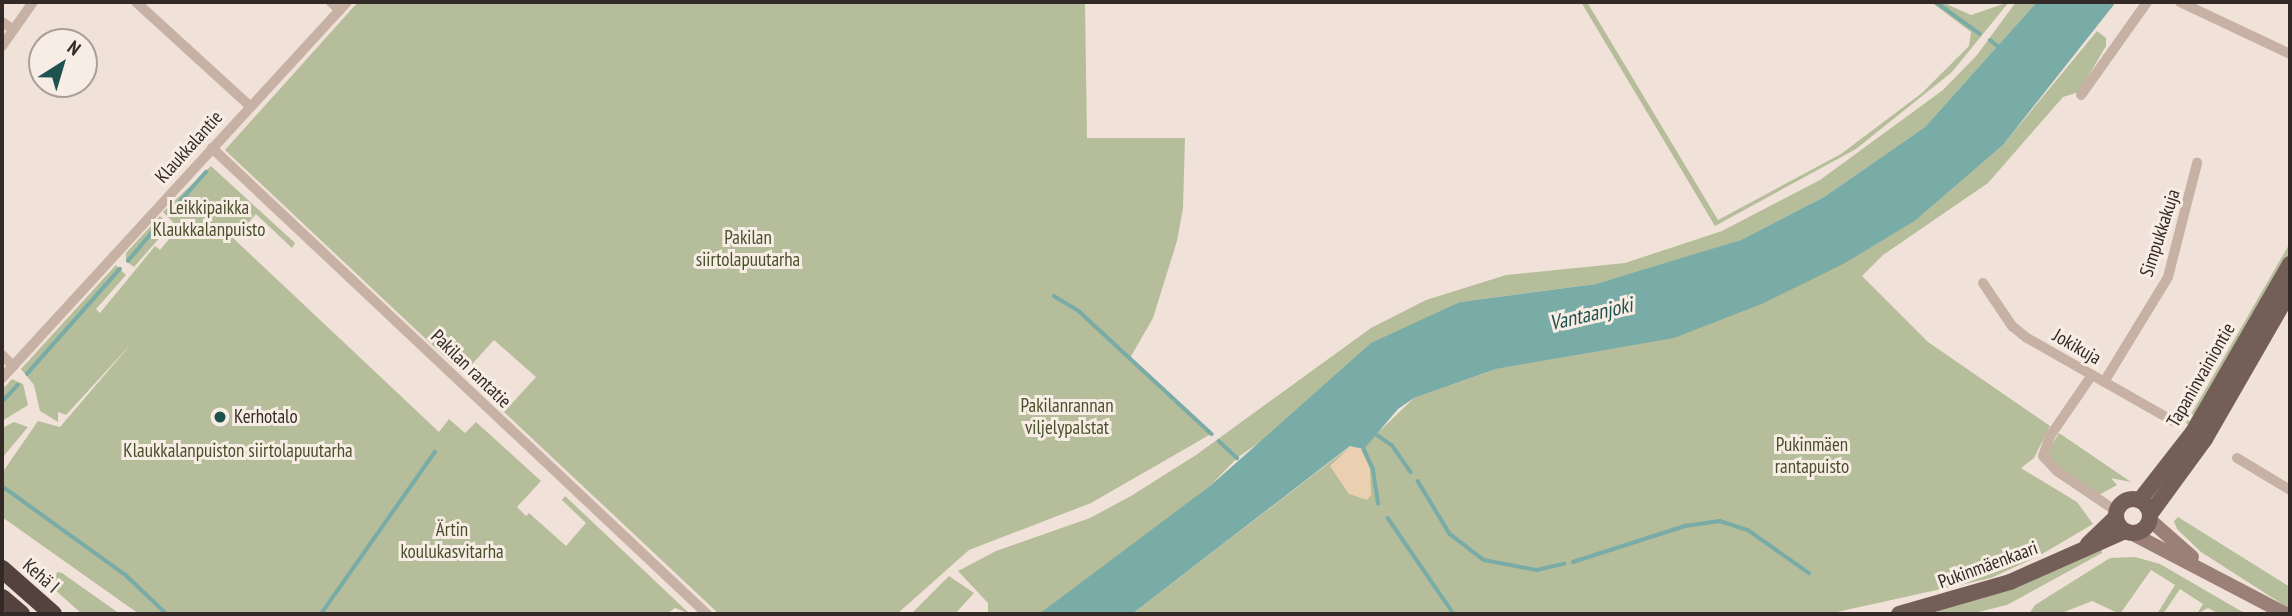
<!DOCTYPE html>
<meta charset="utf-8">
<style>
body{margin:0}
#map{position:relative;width:2292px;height:616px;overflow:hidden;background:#f0e2d9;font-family:"PT Sans Narrow",sans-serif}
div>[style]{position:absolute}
.green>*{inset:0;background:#b6bd9a}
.sand>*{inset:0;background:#ead0b0}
.water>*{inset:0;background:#79aba7}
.stream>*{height:3.5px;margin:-1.75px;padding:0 1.75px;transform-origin:1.75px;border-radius:1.75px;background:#79aba7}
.street>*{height:10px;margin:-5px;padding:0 5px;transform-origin:5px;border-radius:5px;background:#c7b1a5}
.secondary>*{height:14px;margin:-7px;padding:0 7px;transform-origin:7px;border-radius:7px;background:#9a8077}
.primary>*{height:16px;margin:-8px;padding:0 8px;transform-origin:8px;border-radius:8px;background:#745e58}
.primary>.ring{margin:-8px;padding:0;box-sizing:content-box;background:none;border:16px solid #745e58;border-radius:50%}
.highway>*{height:18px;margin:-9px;padding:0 9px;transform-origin:9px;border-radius:9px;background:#54423e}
.dots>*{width:19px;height:19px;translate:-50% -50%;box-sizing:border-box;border:4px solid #f8ede4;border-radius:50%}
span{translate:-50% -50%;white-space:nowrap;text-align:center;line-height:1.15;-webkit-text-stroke:6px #f8ede4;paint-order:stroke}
.street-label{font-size:19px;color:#332926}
.park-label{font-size:19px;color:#47502b}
.poi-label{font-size:19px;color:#332926}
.left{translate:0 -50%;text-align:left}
.water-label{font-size:21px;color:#1e524f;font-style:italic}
.frame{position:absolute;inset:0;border:4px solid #332926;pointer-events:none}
.north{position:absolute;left:28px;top:28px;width:70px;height:70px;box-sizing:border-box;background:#f8ede4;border:2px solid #a99f98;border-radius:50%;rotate:37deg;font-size:19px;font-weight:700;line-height:28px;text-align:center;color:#332926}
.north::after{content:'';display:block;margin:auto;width:24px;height:32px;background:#1e524f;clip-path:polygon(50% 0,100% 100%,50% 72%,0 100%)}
</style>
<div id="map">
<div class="green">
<i style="clip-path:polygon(358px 2px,1085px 2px,1087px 138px,1185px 138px,1183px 208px,1177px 241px,1153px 318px,1130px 358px,1211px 434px,1091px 503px,969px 550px,897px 614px,719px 614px,504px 412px,536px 377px,494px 340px,463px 374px,225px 150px)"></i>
<i style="clip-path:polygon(1581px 2px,1587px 2px,1718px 220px,1841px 154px,1922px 93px,1969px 46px,1971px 32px,1931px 2px,1942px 2px,1971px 15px,2009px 2px,1952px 72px,1856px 149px,1715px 226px)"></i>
<i style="clip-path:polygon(2016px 2px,2037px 2px,1925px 127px,1824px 197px,1741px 240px,1672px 262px,1596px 284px,1460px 302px,1237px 458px,1210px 486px,1117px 560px,1039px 614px,988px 614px,988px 603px,958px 571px,996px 551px,1090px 518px,1131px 496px,1196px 455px,1371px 328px,1426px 300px,1506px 275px,1625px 263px,1722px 231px,1820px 180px,1943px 90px,1977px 55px)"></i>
<i style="clip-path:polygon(2097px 31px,2106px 38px,2106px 46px,2079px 92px,2063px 97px,1988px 183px,1883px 255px,1862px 276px,1928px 342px,2050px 426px,2034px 458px,2021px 468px,2077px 502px,2093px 524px,2037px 557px,1991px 578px,1828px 614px,1132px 614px,1351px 446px,1361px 449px,1414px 398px,1496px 369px,1583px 353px,1916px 220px,2003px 145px)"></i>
<i style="clip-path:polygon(211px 166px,295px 243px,292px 248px,256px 214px,234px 239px,439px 432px,449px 419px,465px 433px,476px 422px,541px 481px,517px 507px,526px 516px,529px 513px,566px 546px,586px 523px,562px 500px,565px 496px,690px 614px,675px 608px,667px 614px,139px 614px,2px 517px,2px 473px,38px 421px,60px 427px,132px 343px,66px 415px,58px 412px,58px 422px,40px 411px,34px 385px,21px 369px,116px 265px,126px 275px,96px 309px,100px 313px,155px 246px,160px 250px,175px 232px,170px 226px,134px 267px,126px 261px,126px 253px,160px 216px,170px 226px,173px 222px,163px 212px)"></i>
<i style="clip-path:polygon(2290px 243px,2290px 257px,2191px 427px,2186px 423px)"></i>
<i style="clip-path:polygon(12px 379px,23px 384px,28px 405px,2px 421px,2px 390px)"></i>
<i style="clip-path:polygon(14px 422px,28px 427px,2px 458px,2px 428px)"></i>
<i style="clip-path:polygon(2059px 433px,2131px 482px,2111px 478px,2117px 485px,2099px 495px,2051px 461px,2048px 451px)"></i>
<i style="clip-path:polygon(2178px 517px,2290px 587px,2290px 609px,2201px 552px,2177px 529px,2174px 521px)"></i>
<i style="clip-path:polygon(2102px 545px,2102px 553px,2007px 605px,1970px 614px,1926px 614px,2017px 587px)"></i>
<i style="clip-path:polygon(2135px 557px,2160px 564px,2246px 614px,2219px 614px,2208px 608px,2197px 614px,2203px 604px,2180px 589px,2163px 614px,2157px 614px,2175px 585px,2151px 570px,2120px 614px,2092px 601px,2059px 614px,2029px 614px,2035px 605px,2110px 558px)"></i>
<i style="clip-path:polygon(57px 572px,62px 573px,120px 614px,82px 614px,54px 589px,62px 586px,55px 580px)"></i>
<i style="clip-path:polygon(949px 576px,974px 593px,955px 614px,911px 614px)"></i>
</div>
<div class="sand">
<i style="clip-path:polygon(1351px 446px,1361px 449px,1370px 469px,1371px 495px,1367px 500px,1349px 494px,1330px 466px)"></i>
</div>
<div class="water">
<i style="clip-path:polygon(2037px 2px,2116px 2px,2003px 145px,1916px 220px,1845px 263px,1764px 303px,1674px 338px,1496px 369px,1414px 398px,1398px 409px,1364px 449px,1350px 446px,1132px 614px,1039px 614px,1210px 486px,1371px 343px,1460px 302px,1596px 284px,1741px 240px,1824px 197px,1925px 127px)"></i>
</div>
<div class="stream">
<i style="left:1936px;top:2px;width:54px;rotate:36deg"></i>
<i style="left:1990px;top:40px;width:11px;rotate:38deg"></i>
<i style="left:169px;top:214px;width:56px;rotate:-48.6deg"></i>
<i style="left:128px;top:261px;width:51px;rotate:-49.8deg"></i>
<i style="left:1054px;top:296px;width:29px;rotate:31deg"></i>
<i style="left:1079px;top:311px;width:181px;rotate:42.8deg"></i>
<i style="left:27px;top:374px;width:140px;rotate:-48.5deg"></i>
<i style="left:2px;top:402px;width:23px;rotate:-47deg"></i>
<i style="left:1377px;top:435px;width:18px;rotate:34deg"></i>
<i style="left:1392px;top:445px;width:33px;rotate:55deg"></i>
<i style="left:1219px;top:441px;width:25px;rotate:43deg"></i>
<i style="left:1364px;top:449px;width:21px;rotate:65deg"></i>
<i style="left:1373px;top:468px;width:36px;rotate:81deg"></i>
<i style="left:1418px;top:481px;width:62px;rotate:58.9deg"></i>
<i style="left:1450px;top:534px;width:43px;rotate:37.4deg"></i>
<i style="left:1484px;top:560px;width:54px;rotate:10.7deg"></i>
<i style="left:1537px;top:570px;width:28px;rotate:-13deg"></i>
<i style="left:2px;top:486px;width:153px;rotate:35.7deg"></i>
<i style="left:126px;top:575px;width:57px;rotate:43.6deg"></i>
<i style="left:1388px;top:518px;width:116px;rotate:55.5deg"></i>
<i style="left:1573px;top:562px;width:118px;rotate:-17.8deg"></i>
<i style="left:1685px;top:526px;width:35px;rotate:-8deg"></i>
<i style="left:1720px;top:521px;width:29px;rotate:18deg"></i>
<i style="left:1748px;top:530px;width:75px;rotate:35.2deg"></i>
<i style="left:321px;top:614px;width:198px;rotate:-54.9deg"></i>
</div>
<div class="street">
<i style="left:136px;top:2px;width:154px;rotate:42.4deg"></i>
<i style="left:331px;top:2px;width:12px;rotate:42deg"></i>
<i style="left:2180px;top:2px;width:122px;rotate:25.3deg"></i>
<i style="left:2px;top:22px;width:14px;rotate:34deg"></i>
<i style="left:2px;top:46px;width:54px;rotate:-54.8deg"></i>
<i style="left:2081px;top:95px;width:114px;rotate:-54.6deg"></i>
<i style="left:212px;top:148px;width:680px;rotate:43.27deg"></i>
<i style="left:1983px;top:283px;width:52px;rotate:56deg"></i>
<i style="left:2012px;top:326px;width:19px;rotate:39deg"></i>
<i style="left:2027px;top:338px;width:168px;rotate:29.6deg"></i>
<i style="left:2px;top:355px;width:16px;rotate:45deg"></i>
<i style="left:2092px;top:375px;width:74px;rotate:124.5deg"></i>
<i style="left:2050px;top:436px;width:21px;rotate:109deg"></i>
<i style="left:2043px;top:456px;width:21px;rotate:47deg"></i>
<i style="left:2057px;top:471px;width:71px;rotate:34.1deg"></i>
<i style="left:2px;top:378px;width:510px;rotate:-47.46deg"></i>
<i style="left:2104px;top:382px;width:123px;rotate:-58.6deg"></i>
<i style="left:2168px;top:277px;width:118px;rotate:-75.7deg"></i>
<i style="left:2237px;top:458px;width:62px;rotate:31.1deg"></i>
</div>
<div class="secondary">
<i style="left:2150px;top:520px;width:56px;rotate:41.4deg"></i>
<i style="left:2133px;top:534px;width:173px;rotate:27.6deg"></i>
</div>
<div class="primary">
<i class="ring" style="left:2116px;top:499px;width:18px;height:18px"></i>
<i style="left:2140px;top:500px;width:86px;rotate:-52.1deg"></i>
<i style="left:2193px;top:432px;width:194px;rotate:-60deg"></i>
<i style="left:2151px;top:513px;width:92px;rotate:-53.9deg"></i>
<i style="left:2205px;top:439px;width:171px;rotate:-60.1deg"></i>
<i style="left:2088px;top:544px;width:39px;rotate:-44deg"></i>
<i style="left:1899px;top:614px;width:116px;rotate:-16.1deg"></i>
<i style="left:2010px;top:582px;width:126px;rotate:-23.9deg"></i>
</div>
<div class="highway">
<i style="left:2px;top:569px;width:68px;rotate:41.4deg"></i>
<i style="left:2px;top:598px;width:25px;rotate:40deg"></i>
</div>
<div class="dots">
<i style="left:220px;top:417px;background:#1e524f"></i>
</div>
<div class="street-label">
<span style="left:189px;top:147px;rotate:-48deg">Klaukkalantie</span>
<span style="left:2160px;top:233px;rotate:-72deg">Simpukkakuja</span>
<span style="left:2077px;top:347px;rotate:30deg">Jokikuja</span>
<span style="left:471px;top:369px;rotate:44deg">Pakilan rantatie</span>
<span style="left:2201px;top:375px;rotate:-60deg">Tapaninvainiontie</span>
<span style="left:1988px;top:565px;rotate:-20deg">Pukinmäenkaari</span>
<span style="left:41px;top:576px;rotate:41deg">Kehä I</span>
</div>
<div class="park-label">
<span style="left:209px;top:219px">Leikkipaikka<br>Klaukkalanpuisto</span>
<span style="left:748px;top:249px">Pakilan<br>siirtolapuutarha</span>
<span style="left:1067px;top:417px">Pakilanrannan<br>viljelypalstat</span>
<span style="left:1812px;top:456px">Pukinmäen<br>rantapuisto</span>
<span style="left:238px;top:451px">Klaukkalanpuiston siirtolapuutarha</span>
<span style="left:452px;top:541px">Ärtin<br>koulukasvitarha</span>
</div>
<div class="poi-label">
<span class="left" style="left:234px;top:417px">Kerhotalo</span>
</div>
<div class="water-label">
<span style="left:1591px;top:314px;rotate:-13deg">Vantaanjoki</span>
</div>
<div class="frame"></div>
<div class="north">N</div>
</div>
